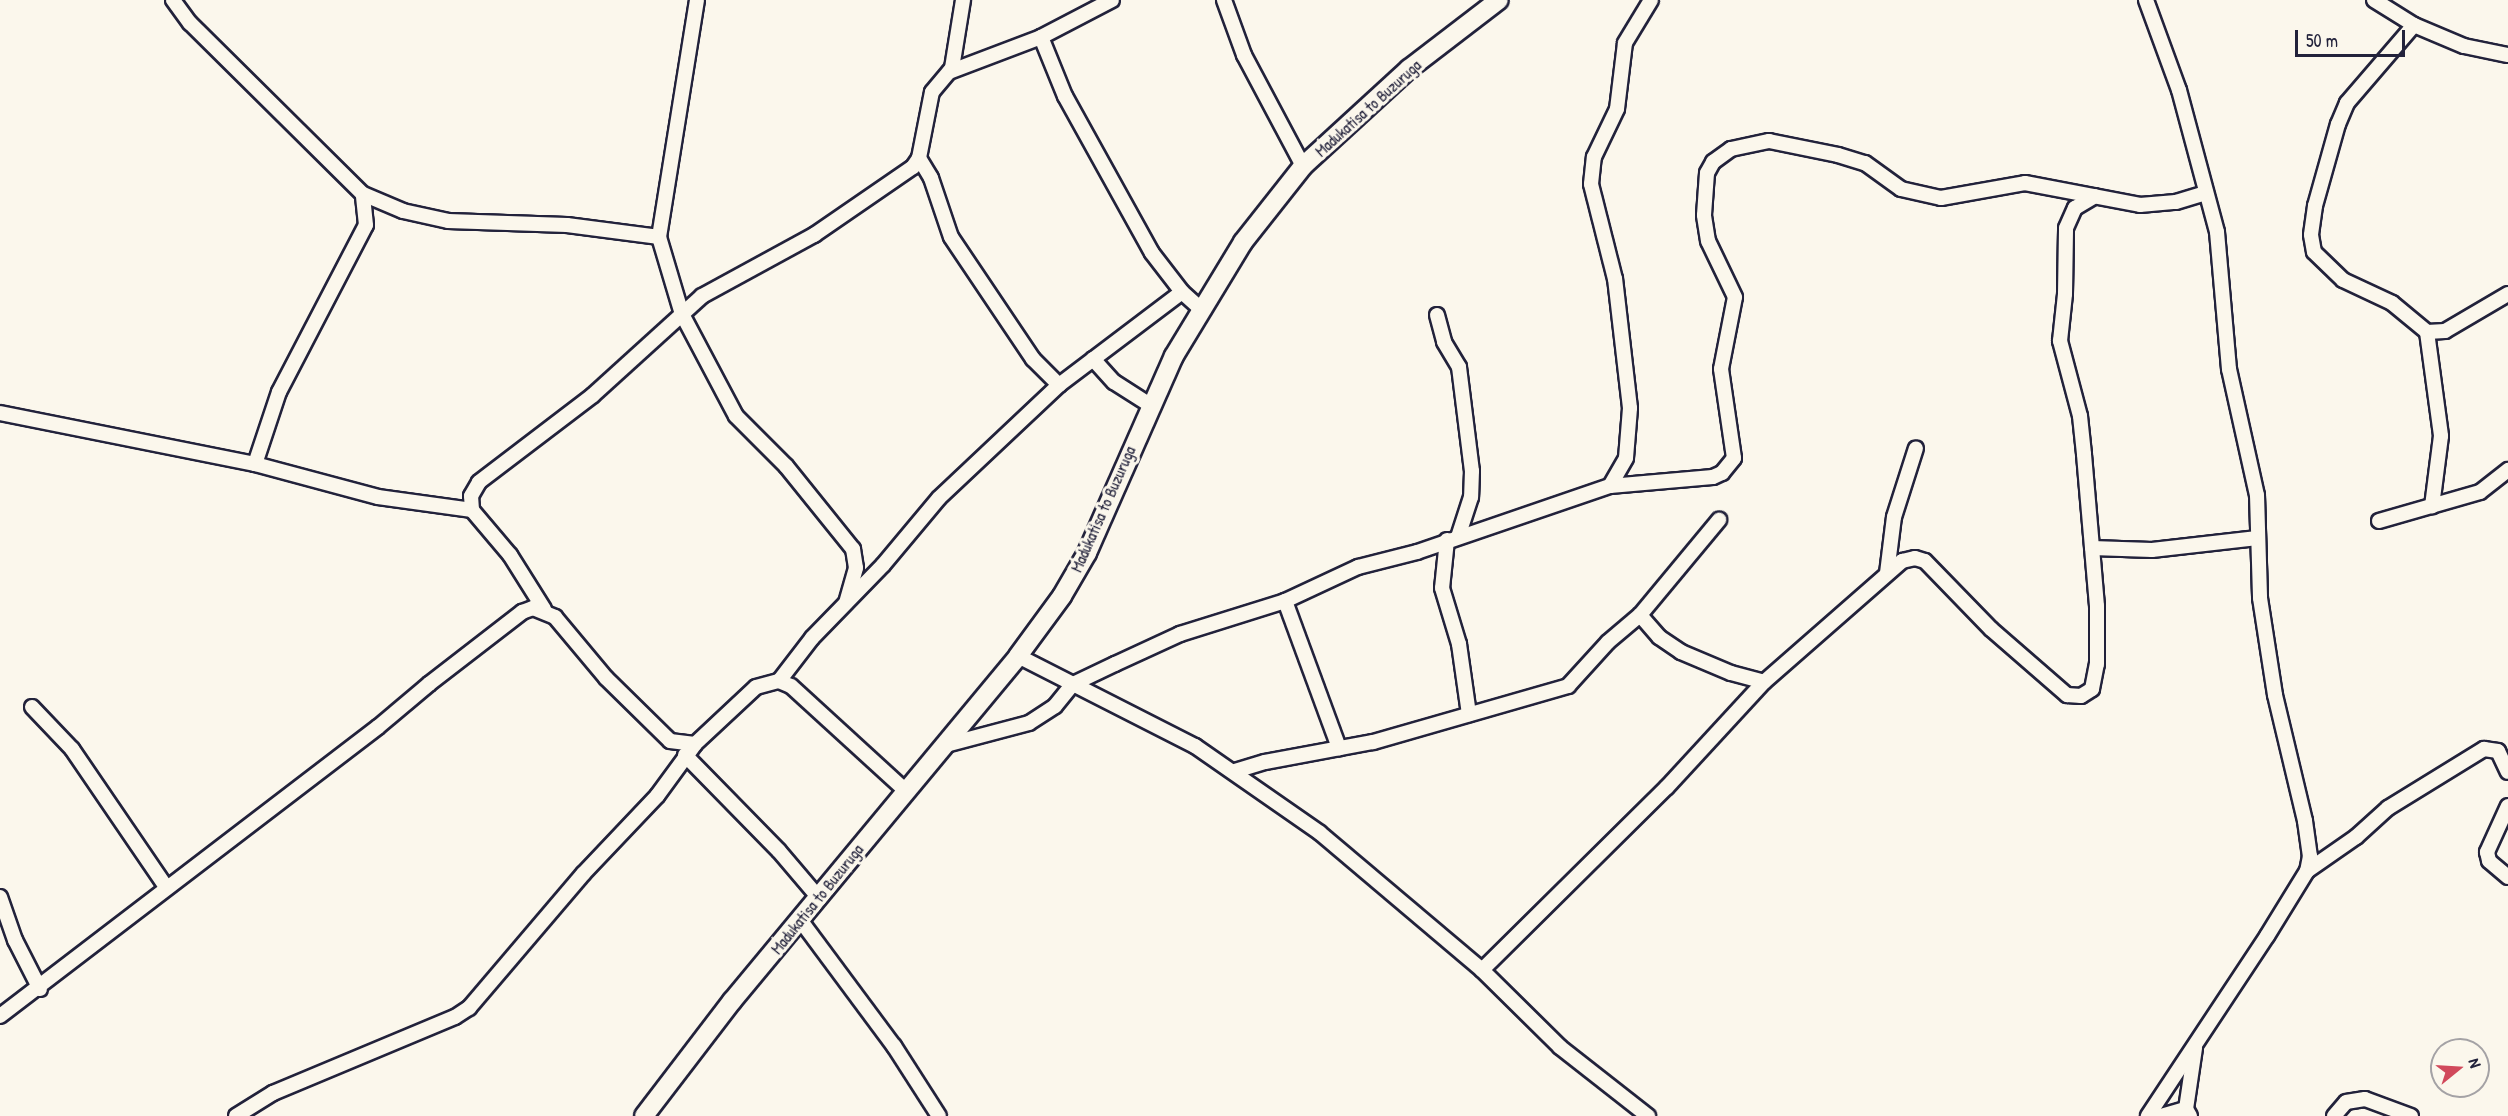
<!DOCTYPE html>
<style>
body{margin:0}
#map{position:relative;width:2508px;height:1116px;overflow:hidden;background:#fbf7ec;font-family:"Patrick Hand",sans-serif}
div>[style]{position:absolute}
.roads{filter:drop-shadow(2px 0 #22223b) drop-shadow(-2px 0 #22223b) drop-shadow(0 2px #22223b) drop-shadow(0 -2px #22223b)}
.street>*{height:14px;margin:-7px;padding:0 7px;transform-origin:7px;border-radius:7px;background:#fbf7ec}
.secondary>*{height:18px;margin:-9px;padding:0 9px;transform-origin:9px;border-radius:9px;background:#fbf7ec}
span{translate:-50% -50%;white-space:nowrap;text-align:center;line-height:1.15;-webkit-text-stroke:6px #fbf7ec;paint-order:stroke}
.street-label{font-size:16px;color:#22223b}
.north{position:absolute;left:2430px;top:1038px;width:60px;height:60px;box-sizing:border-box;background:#fbf7ec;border:2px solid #a4a2a5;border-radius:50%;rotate:72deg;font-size:16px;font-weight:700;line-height:24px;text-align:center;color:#22223b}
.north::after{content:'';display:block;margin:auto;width:21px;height:27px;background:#d1495b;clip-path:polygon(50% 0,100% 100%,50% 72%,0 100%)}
.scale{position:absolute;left:2295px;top:30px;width:110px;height:27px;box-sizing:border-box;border:3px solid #22223b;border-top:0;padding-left:8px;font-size:18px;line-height:21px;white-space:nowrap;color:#22223b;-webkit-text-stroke:4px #fbf7ec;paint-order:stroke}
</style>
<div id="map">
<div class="roads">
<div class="street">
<i style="left:173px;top:0;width:29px;rotate:54deg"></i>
<i style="left:190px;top:23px;width:243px;rotate:44.7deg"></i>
<i style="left:363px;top:194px;width:43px;rotate:23deg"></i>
<i style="left:403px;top:211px;width:46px;rotate:12.5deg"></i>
<i style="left:448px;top:221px;width:119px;rotate:1.9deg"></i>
<i style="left:567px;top:225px;width:93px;rotate:7.4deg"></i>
<i style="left:697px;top:0;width:240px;rotate:99.1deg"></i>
<i style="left:659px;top:237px;width:80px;rotate:73.4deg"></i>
<i style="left:682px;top:314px;width:115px;rotate:62.1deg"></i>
<i style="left:736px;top:416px;width:71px;rotate:45deg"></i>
<i style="left:786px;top:466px;width:107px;rotate:51.1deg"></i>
<i style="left:853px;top:549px;width:19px;rotate:81deg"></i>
<i style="left:856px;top:568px;width:36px;rotate:106deg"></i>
<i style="left:1224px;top:0;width:59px;rotate:70deg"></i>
<i style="left:1244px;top:55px;width:126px;rotate:62deg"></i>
<i style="left:2146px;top:0;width:96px;rotate:69.9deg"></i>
<i style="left:2179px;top:90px;width:147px;rotate:75deg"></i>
<i style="left:2217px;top:232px;width:138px;rotate:85deg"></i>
<i style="left:2229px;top:369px;width:129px;rotate:77.5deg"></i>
<i style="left:2257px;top:495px;width:103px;rotate:88.3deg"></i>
<i style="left:2260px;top:598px;width:98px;rotate:81.2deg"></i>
<i style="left:2275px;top:695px;width:130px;rotate:76.6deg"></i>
<i style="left:2305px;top:821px;width:35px;rotate:82deg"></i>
<i style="left:2310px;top:856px;width:15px;rotate:101deg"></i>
<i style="left:2307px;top:871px;width:76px;rotate:121.6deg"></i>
<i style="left:2267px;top:936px;width:216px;rotate:123.5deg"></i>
<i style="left:2374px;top:0;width:47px;rotate:32deg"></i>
<i style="left:2414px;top:25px;width:54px;rotate:22.8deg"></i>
<i style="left:2464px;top:46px;width:45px;rotate:11.6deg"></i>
<i style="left:2414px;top:25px;width:103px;rotate:130.7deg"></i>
<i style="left:2347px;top:103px;width:23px;rotate:113deg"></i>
<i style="left:2338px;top:124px;width:85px;rotate:105.7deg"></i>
<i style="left:2315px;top:206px;width:29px;rotate:98deg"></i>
<i style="left:2311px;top:235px;width:17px;rotate:80deg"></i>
<i style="left:2314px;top:252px;width:40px;rotate:44deg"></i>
<i style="left:2343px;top:280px;width:54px;rotate:25.1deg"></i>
<i style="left:2392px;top:303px;width:45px;rotate:39.6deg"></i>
<i style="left:2427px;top:332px;width:18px;rotate:-3deg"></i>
<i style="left:2445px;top:331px;width:73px;rotate:-30.4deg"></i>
<i style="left:1041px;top:37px;width:64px;rotate:67.9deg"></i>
<i style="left:1065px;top:96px;width:179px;rotate:61deg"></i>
<i style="left:1152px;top:253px;width:49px;rotate:52.4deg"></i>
<i style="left:1182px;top:292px;width:25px;rotate:42deg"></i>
<i style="left:949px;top:72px;width:98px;rotate:-20.8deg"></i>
<i style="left:1041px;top:37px;width:80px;rotate:-27.5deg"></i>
<i style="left:919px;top:158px;width:23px;rotate:59deg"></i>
<i style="left:931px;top:178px;width:62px;rotate:71.3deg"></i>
<i style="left:951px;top:237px;width:147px;rotate:56.1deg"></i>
<i style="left:1033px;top:359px;width:37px;rotate:45deg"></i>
<i style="left:1437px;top:315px;width:28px;rotate:75deg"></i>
<i style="left:1444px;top:342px;width:29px;rotate:59deg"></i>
<i style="left:1459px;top:367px;width:105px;rotate:82.9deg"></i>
<i style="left:1472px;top:471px;width:26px;rotate:92deg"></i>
<i style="left:1471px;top:497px;width:40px;rotate:108deg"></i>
<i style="left:2427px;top:332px;width:105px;rotate:82.3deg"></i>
<i style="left:2441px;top:436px;width:71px;rotate:97.3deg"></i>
<i style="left:1093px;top:359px;width:31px;rotate:48deg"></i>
<i style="left:1114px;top:382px;width:43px;rotate:32.6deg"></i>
<i style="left:0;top:413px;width:260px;rotate:11.3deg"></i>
<i style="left:255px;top:464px;width:127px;rotate:15deg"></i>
<i style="left:378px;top:497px;width:95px;rotate:7.9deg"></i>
<i style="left:255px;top:464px;width:76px;rotate:-71.6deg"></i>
<i style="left:279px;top:392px;width:188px;rotate:-62.5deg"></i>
<i style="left:366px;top:225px;width:31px;rotate:-96deg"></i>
<i style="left:1610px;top:486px;width:32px;rotate:-60deg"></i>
<i style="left:1626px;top:458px;width:50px;rotate:-85.4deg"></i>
<i style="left:1630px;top:408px;width:130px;rotate:-96.6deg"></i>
<i style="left:1615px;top:279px;width:98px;rotate:-104.2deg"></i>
<i style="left:1591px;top:184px;width:27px;rotate:-84deg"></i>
<i style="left:1594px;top:157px;width:53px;rotate:-64.4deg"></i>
<i style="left:1617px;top:109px;width:66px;rotate:-83.1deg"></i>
<i style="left:1625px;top:43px;width:50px;rotate:-58.8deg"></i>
<i style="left:2379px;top:521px;width:105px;rotate:-16deg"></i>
<i style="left:2480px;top:492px;width:36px;rotate:-38deg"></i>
<i style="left:1447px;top:540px;width:48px;rotate:95.9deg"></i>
<i style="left:1442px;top:588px;width:59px;rotate:73.1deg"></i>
<i style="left:1459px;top:644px;width:71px;rotate:81.9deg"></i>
<i style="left:2092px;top:548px;width:60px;rotate:1.9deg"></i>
<i style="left:2152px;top:550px;width:106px;rotate:-6.5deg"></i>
<i style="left:1887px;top:573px;width:56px;rotate:-82.9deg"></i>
<i style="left:1894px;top:517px;width:72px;rotate:-72.3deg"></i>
<i style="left:1285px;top:601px;width:157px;rotate:69.8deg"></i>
<i style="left:544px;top:609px;width:64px;rotate:-122.2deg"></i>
<i style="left:510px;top:555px;width:59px;rotate:-130.2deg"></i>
<i style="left:472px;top:510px;width:14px;rotate:-94deg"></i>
<i style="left:471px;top:496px;width:16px;rotate:-60deg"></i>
<i style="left:479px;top:482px;width:143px;rotate:-37.3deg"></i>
<i style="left:593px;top:395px;width:147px;rotate:-42.2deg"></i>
<i style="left:702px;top:296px;width:128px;rotate:-28.6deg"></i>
<i style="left:814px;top:235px;width:120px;rotate:-34.5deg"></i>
<i style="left:913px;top:167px;width:11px;rotate:-56deg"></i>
<i style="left:919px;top:158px;width:67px;rotate:-78.9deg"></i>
<i style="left:932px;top:92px;width:31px;rotate:-50deg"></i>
<i style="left:952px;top:68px;width:69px;rotate:-80.8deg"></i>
<i style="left:1640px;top:615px;width:29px;rotate:49deg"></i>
<i style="left:1659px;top:637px;width:27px;rotate:34deg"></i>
<i style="left:1681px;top:652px;width:54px;rotate:22.8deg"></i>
<i style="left:1731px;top:673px;width:34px;rotate:15deg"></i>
<i style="left:1018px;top:656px;width:199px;rotate:27deg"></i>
<i style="left:1195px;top:746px;width:152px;rotate:34.8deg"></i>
<i style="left:1320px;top:833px;width:212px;rotate:40.2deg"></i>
<i style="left:1482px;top:970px;width:110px;rotate:44.6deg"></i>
<i style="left:1560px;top:1047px;width:112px;rotate:38.1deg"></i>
<i style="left:779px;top:681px;width:54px;rotate:-52.5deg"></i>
<i style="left:812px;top:638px;width:102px;rotate:-45.8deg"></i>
<i style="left:883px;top:565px;width:87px;rotate:-50.1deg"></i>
<i style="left:939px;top:498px;width:165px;rotate:-43.3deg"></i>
<i style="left:1059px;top:385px;width:154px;rotate:-37.1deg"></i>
<i style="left:32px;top:707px;width:58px;rotate:46.4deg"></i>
<i style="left:72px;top:749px;width:167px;rotate:55.7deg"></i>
<i style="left:942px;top:746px;width:90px;rotate:-14.8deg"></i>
<i style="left:1029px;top:723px;width:31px;rotate:-33deg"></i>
<i style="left:1055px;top:706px;width:28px;rotate:-51deg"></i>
<i style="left:1073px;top:684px;width:47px;rotate:-25.5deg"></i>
<i style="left:1115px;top:664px;width:72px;rotate:-24.8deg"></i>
<i style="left:1180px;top:634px;width:110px;rotate:-17.4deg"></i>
<i style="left:1285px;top:601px;width:81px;rotate:-25deg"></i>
<i style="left:1358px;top:567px;width:61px;rotate:-14.3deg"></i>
<i style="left:1417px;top:552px;width:204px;rotate:-18.9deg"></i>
<i style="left:1610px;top:486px;width:103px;rotate:-5deg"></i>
<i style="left:1713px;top:477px;width:10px;rotate:-24deg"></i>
<i style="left:1722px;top:473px;width:19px;rotate:-51deg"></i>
<i style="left:1734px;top:458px;width:90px;rotate:-98.3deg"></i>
<i style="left:1721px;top:369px;width:73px;rotate:-79deg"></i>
<i style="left:1735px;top:297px;width:62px;rotate:-115.7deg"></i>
<i style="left:1708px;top:241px;width:26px;rotate:-99deg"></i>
<i style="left:1704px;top:215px;width:42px;rotate:-85.9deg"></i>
<i style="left:1707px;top:173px;width:13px;rotate:-61deg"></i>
<i style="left:1713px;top:162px;width:22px;rotate:-36deg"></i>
<i style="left:1731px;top:149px;width:39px;rotate:-12deg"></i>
<i style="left:1769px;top:141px;width:70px;rotate:11.5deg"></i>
<i style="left:1838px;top:155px;width:28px;rotate:17deg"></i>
<i style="left:1865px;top:163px;width:44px;rotate:35.8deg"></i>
<i style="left:1901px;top:189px;width:41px;rotate:12.7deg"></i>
<i style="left:1941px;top:198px;width:85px;rotate:-10.1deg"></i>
<i style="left:2025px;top:183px;width:117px;rotate:10.8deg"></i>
<i style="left:2140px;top:205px;width:36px;rotate:-5deg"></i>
<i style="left:2176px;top:202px;width:31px;rotate:-17deg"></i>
<i style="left:685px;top:755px;width:134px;rotate:45.6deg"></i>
<i style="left:779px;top:851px;width:62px;rotate:49.6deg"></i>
<i style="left:1235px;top:771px;width:31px;rotate:-17deg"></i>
<i style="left:1265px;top:762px;width:110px;rotate:-10.5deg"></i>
<i style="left:1373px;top:742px;width:203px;rotate:-16deg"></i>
<i style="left:1568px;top:686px;width:59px;rotate:-47.7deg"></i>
<i style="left:1608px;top:642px;width:42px;rotate:-40.2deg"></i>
<i style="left:1640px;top:615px;width:124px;rotate:-50.3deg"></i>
<i style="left:2508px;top:806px;width:51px;rotate:114.5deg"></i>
<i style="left:2487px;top:852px;width:9px;rotate:77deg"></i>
<i style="left:2489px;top:861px;width:25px;rotate:40deg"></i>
<i style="left:2307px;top:871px;width:60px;rotate:-34.8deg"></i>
<i style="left:2356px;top:837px;width:43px;rotate:-42.2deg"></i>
<i style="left:2388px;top:808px;width:113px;rotate:-31.6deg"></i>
<i style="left:2484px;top:749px;width:14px;rotate:8deg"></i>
<i style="left:2498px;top:751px;width:23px;rotate:65deg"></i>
<i style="left:0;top:897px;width:46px;rotate:70.8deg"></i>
<i style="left:15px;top:940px;width:55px;rotate:63deg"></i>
<i style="left:801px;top:921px;width:156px;rotate:53.4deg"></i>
<i style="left:894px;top:1046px;width:83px;rotate:57.3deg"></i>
<i style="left:1482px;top:970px;width:260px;rotate:-44.7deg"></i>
<i style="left:1667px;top:787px;width:143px;rotate:-47.3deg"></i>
<i style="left:1764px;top:682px;width:184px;rotate:-41.2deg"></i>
<i style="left:1902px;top:561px;width:13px;rotate:-13deg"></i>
<i style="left:1915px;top:558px;width:10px;rotate:17deg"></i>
<i style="left:1925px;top:561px;width:95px;rotate:45.9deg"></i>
<i style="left:1991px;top:629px;width:101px;rotate:41deg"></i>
<i style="left:2067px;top:695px;width:14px;rotate:4deg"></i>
<i style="left:2081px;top:696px;width:13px;rotate:-32deg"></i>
<i style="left:2092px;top:689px;width:25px;rotate:-79deg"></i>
<i style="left:2097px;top:664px;width:58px;rotate:-90deg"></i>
<i style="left:2097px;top:606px;width:153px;rotate:-94.9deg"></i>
<i style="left:2084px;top:454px;width:38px;rotate:-96deg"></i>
<i style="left:2080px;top:416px;width:78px;rotate:-104.9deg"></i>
<i style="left:2060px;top:341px;width:47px;rotate:-83.9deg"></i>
<i style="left:2065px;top:294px;width:66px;rotate:-89.1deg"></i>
<i style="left:2066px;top:228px;width:22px;rotate:-66deg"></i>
<i style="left:2075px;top:208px;width:23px;rotate:-31deg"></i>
<i style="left:0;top:1016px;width:476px;rotate:-37.4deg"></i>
<i style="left:378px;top:727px;width:67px;rotate:-40.1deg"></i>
<i style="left:429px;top:684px;width:118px;rotate:-37.7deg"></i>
<i style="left:522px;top:612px;width:12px;rotate:-20deg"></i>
<i style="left:533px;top:608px;width:24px;rotate:22deg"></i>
<i style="left:555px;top:617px;width:80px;rotate:50.1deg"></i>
<i style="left:606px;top:678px;width:90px;rotate:44.5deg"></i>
<i style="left:670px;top:741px;width:25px;rotate:7deg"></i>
<i style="left:695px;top:744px;width:83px;rotate:-43.1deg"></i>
<i style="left:756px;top:687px;width:24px;rotate:-15deg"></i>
<i style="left:779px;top:681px;width:13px;rotate:23deg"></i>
<i style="left:791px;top:686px;width:154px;rotate:42.4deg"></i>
<i style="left:236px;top:1116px;width:44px;rotate:-31.9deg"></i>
<i style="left:273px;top:1093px;width:197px;rotate:-22.7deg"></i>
<i style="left:455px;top:1017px;width:17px;rotate:-33deg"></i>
<i style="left:469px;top:1008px;width:176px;rotate:-49.6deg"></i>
<i style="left:583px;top:874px;width:108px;rotate:-46.5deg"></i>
<i style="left:657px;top:796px;width:64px;rotate:-53.8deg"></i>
<i style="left:2161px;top:1116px;width:26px;rotate:-16deg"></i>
<i style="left:2190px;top:1116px;width:8px;rotate:-120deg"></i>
<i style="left:2186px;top:1109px;width:62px;rotate:-81.6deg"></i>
<i style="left:2334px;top:1116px;width:18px;rotate:-49deg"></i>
<i style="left:2346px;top:1102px;width:19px;rotate:-9deg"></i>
<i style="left:2365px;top:1099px;width:49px;rotate:20.3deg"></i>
</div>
<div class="secondary">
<i style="left:644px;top:1116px;width:145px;rotate:-52.6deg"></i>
<i style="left:732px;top:1001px;width:448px;rotate:-50.3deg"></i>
<i style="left:1018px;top:656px;width:74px;rotate:-53.7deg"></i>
<i style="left:1062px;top:596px;width:50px;rotate:-59.8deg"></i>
<i style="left:1087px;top:553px;width:215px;rotate:-66.2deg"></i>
<i style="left:1174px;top:356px;width:133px;rotate:-58.8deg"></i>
<i style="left:1243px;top:242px;width:97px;rotate:-51.7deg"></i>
<i style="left:1303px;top:166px;width:144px;rotate:-42.5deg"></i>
<i style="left:1409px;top:69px;width:113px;rotate:-37.5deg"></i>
</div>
</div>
<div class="street-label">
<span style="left:1368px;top:108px;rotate:-42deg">Madukatisa to Buzuruga</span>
<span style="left:1103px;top:509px;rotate:-66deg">Madukatisa to Buzuruga</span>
<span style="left:817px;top:899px;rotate:-51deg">Madukatisa to Buzuruga</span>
</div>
<div class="north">N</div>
<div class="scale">50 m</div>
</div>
